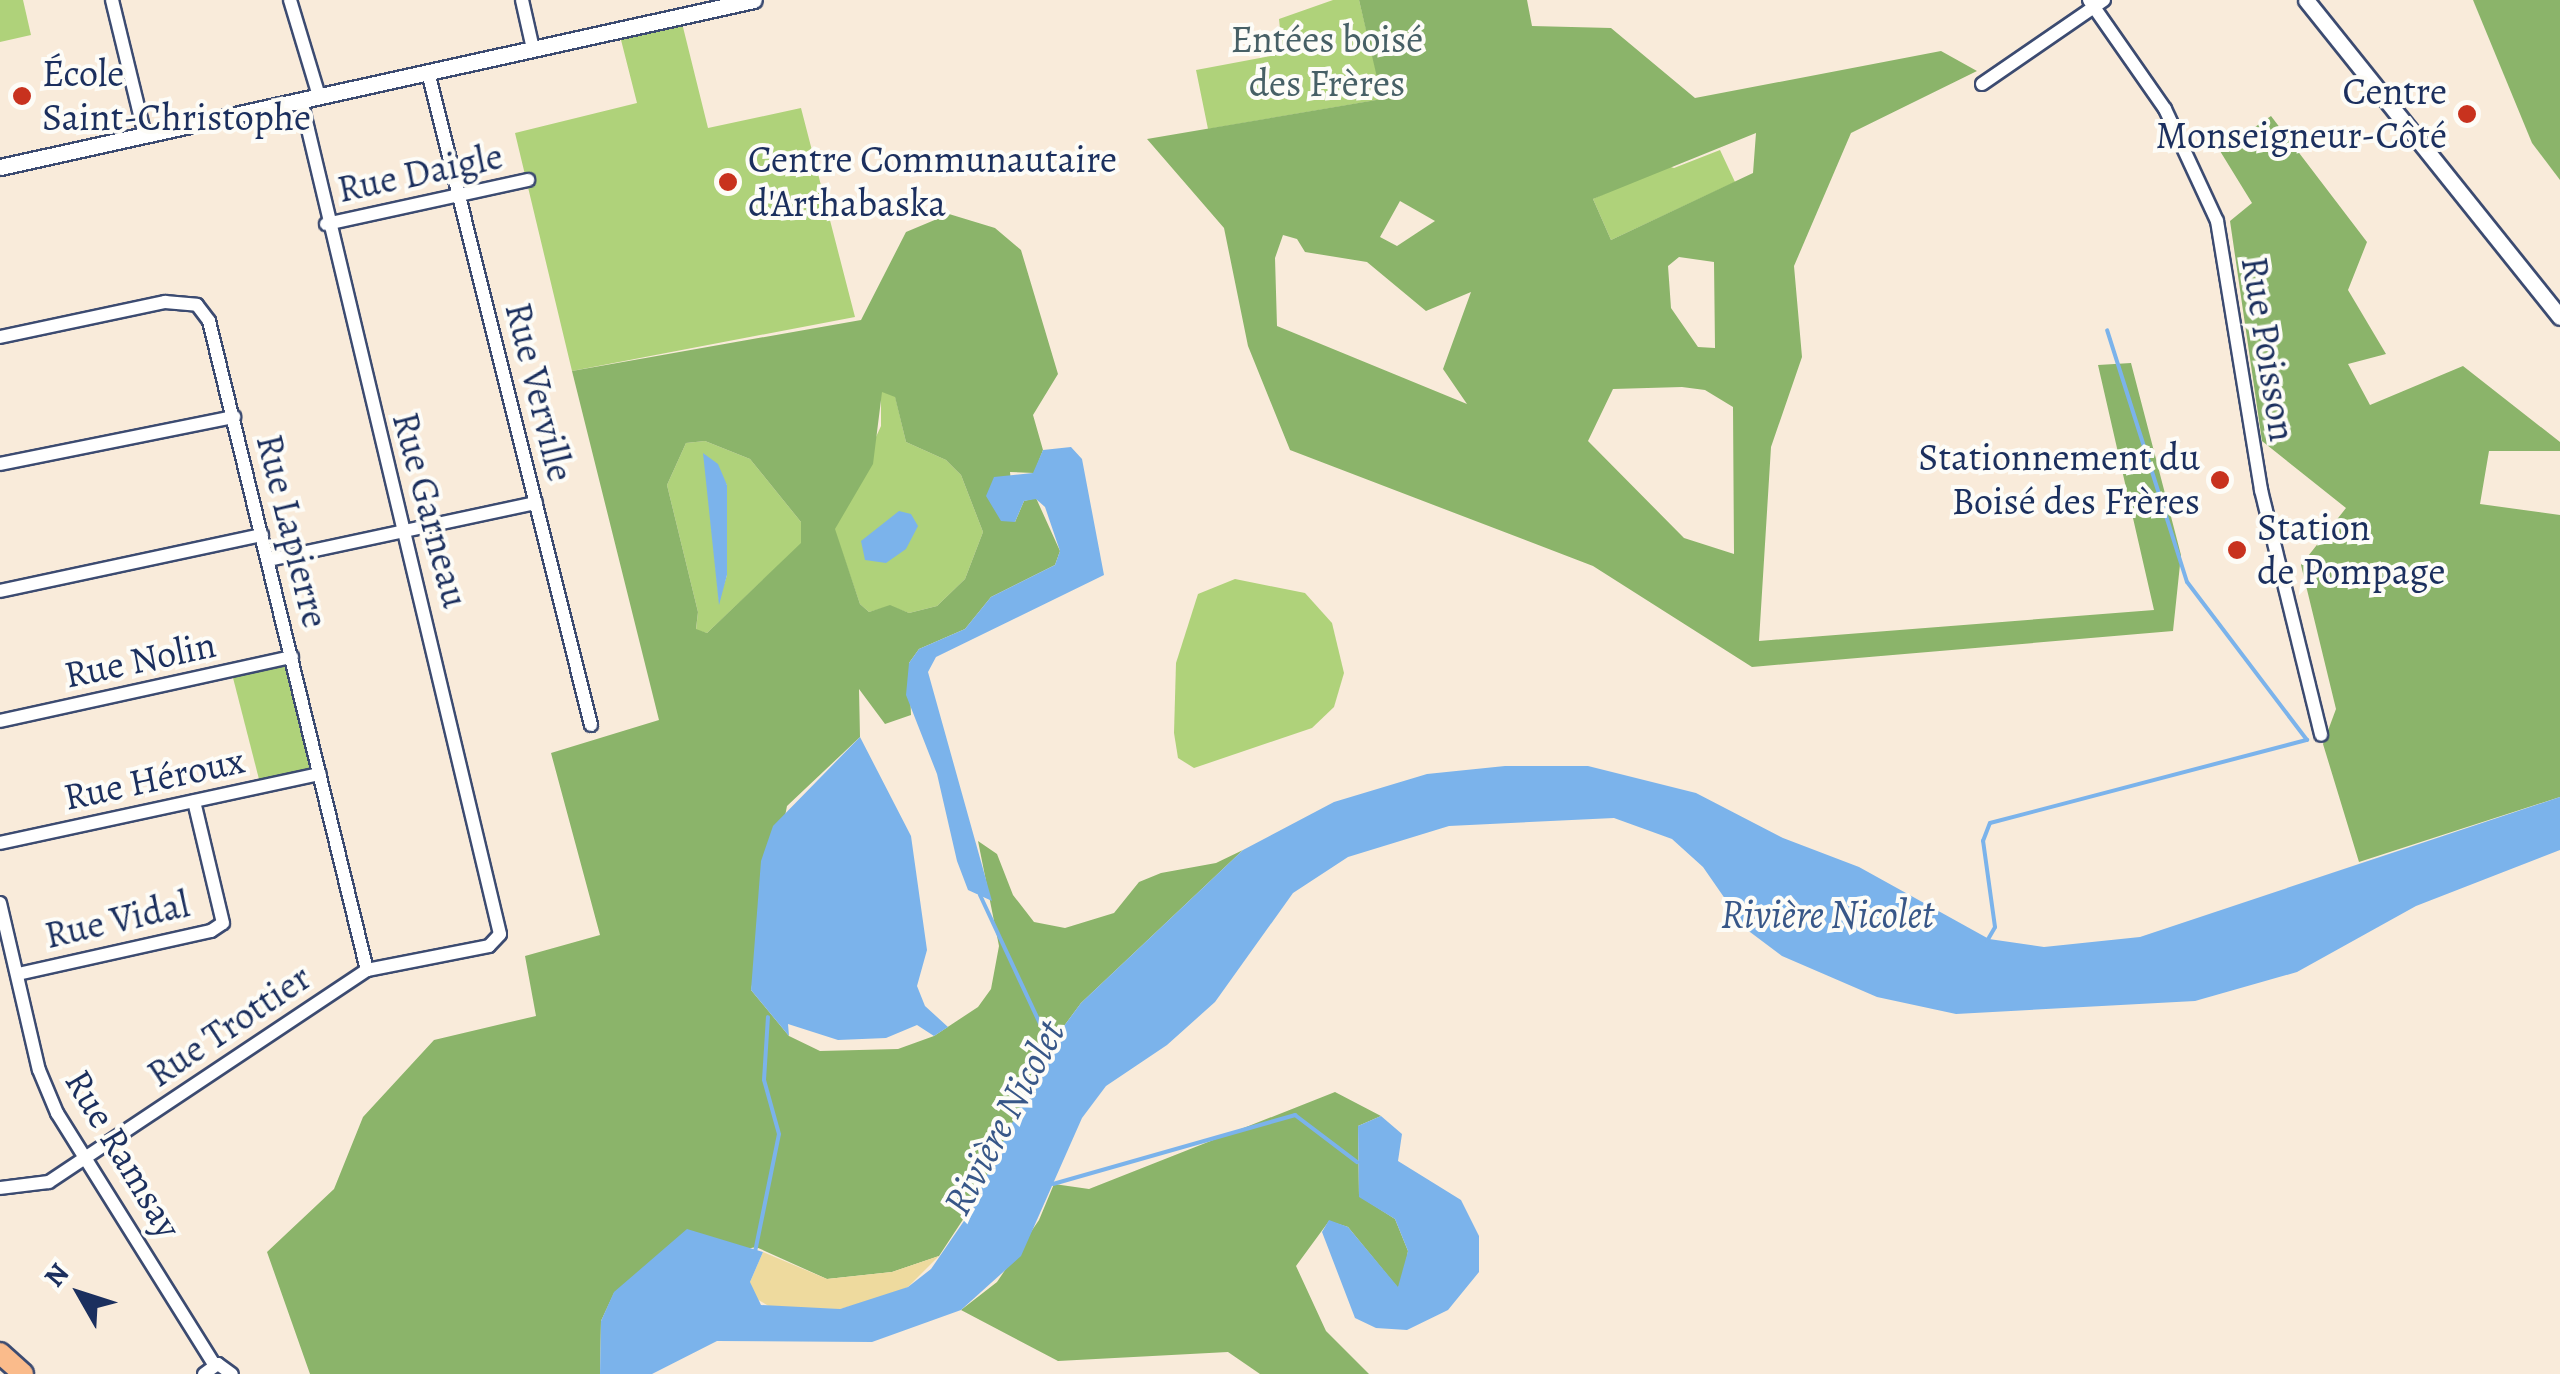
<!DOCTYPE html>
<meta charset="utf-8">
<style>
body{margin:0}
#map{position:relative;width:2560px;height:1374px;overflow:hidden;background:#f9ebda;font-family:Alegreya,serif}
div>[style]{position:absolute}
.green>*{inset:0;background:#afd27a}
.forest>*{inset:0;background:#8bb46a}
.sand>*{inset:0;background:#eeda9e}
.water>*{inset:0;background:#7bb3eb}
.stream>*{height:4px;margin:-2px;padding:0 2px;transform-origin:2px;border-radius:2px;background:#7bb3eb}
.roads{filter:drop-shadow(2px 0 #3c4b71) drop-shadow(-2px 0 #3c4b71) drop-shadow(0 2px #3c4b71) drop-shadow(0 -2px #3c4b71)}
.minor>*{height:12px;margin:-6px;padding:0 6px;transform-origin:6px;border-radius:6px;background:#fff}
.tertiary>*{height:15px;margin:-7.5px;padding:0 7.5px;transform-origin:7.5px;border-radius:7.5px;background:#fff}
.primary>*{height:20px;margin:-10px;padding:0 10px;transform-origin:10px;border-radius:10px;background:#fabb8b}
.dots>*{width:28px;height:28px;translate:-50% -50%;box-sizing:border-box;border:5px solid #fdfcf7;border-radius:50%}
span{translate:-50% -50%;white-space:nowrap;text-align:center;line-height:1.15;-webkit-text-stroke:8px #fdfcf7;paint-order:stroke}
.park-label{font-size:38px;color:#476066}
.poi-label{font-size:38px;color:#1b2f5e}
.left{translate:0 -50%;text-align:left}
.right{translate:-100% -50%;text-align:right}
.street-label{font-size:38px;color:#1b2f5e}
.water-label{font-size:40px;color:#385788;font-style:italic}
.north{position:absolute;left:30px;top:1244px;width:100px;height:100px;-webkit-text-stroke:8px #fdfcf7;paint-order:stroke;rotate:309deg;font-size:28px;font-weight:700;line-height:40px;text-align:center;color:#1b2f5e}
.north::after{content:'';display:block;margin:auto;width:35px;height:45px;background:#1b2f5e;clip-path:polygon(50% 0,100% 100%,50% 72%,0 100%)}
</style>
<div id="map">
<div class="green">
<i style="clip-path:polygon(0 0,23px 0,31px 35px,0 42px)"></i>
<i style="clip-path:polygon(1333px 0,1359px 0,1383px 99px,1208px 129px,1196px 70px,1276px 55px,1282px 49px,1279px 19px)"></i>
<i style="clip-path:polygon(681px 19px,708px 128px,801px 108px,855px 317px,572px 371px,515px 133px,637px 103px,619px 32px)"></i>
<i style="clip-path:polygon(1720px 150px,1735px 182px,1611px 240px,1593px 199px,1664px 165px,1674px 168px)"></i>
<i style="clip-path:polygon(881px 391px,895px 396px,906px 442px,946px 460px,961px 475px,983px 532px,965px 579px,937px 606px,909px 613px,890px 606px,869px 612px,860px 604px,834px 529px,881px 426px)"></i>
<i style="clip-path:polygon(evenodd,705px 441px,750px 459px,801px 522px,801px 544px,707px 633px,696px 630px,698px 612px,667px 485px,686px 443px,705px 441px,704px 454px,727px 485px,727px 575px,719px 600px,704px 454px)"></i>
<i style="clip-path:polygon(1235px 579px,1305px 593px,1332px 623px,1344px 673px,1334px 707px,1312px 728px,1194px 768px,1178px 758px,1174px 733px,1176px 663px,1198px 594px)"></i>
<i style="clip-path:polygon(292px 657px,320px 774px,261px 787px,231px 670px)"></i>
</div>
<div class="forest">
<i style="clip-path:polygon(evenodd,1359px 0,1527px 0,1532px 26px,1611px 28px,1695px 98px,1941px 51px,1977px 71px,1851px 133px,1794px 266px,1802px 357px,1771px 447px,1759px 641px,2154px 610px,2098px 365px,2131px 363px,2181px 555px,2173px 631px,1752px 667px,1593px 566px,1290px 450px,1248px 346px,1224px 228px,1147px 139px,1382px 99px,1359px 0,1756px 133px,1753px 173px,1611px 240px,1593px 199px,1756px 133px,1359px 0,1400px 201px,1435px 221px,1397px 246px,1380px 237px,1400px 201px,1359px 0,1283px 235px,1297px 239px,1305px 252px,1367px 262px,1426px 311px,1471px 292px,1443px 369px,1467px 404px,1277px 326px,1275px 258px,1283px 235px,1359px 0,1679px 257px,1714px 262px,1715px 348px,1698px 347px,1671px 308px,1668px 266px,1679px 257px,1359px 0,1682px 387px,1705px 390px,1733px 407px,1734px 554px,1684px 538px,1588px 441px,1613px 389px,1682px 387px)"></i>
<i style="clip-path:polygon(2473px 0,2560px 0,2560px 180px,2532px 143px)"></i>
<i style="clip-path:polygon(2271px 116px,2367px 242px,2348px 290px,2386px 354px,2348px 364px,2370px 405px,2463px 366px,2560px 442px,2560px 451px,2489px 451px,2480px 504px,2560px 515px,2560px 797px,2359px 862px,2323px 744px,2336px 709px,2301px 565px,2346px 508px,2262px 441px,2230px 221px,2252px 203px,2220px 151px)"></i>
<i style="clip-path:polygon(evenodd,949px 214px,995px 228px,1021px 250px,1058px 374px,1033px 415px,1043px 450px,1034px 473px,1010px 472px,1015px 522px,1024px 501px,1036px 498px,1060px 551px,1055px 565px,991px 597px,965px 629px,919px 649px,909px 663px,911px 715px,885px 724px,859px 689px,860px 737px,787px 806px,751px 990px,789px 1036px,820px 1051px,898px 1049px,934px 1036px,978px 1007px,991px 989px,999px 946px,978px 841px,997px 854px,1013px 895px,1034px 922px,1065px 928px,1114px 913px,1139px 882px,1161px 873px,1216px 863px,1243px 850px,1081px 1003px,1050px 1045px,987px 1183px,939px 1256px,892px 1272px,827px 1279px,756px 1247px,639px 1272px,614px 1293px,601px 1321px,600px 1374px,310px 1374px,267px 1252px,334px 1189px,363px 1117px,434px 1040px,536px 1016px,525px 956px,600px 935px,551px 753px,659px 720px,572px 371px,861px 320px,906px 232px,949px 214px,882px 392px,895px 397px,906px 442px,946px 460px,961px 475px,983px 532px,965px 579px,937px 606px,909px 613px,890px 605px,869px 612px,860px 604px,835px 529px,873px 464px,882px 392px,949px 214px,705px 441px,750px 459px,801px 522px,801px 543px,707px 633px,696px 629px,698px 612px,667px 485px,686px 443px,705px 441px)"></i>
<i style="clip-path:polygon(1335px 1092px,1381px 1116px,1358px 1126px,1359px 1196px,1395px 1219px,1408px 1251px,1404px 1274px,1398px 1288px,1348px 1227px,1329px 1221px,1296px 1266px,1326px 1331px,1369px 1374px,1260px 1374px,1228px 1352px,1058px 1361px,961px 1310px,997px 1282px,1039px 1220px,1054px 1184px,1089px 1189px)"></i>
</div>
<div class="sand">
<i style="clip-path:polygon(763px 1252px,827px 1279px,892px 1272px,939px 1256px,908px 1287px,888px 1296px,840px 1309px,772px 1308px,752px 1296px,750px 1282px)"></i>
</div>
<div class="water">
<i style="clip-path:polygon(1071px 447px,1082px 459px,1104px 575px,936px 657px,928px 672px,992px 901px,968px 890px,957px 861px,937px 774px,906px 695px,909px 663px,919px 649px,965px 629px,991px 597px,1055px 565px,1060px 551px,1045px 507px,1036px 499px,1024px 501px,1015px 522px,1001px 521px,986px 496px,994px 477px,1033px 473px,1043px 450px)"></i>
<i style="clip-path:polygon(703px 453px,718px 464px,727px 485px,727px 575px,719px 605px)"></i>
<i style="clip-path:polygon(899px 511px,911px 514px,918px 526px,906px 549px,886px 563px,865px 560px,861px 541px)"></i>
<i style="clip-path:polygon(860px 737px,911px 836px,927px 950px,917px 986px,925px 1006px,948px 1027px,934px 1036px,917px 1025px,886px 1038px,838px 1040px,788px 1024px,789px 1036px,751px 990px,761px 861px,773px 826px)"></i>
<i style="clip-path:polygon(1505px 766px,1588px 766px,1696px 793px,1783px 838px,1859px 867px,1989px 939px,2044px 947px,2140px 937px,2560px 797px,2560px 850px,2416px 906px,2297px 972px,2195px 1001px,1956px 1014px,1877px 997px,1782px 956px,1746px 929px,1703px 867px,1672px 839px,1614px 818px,1449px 826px,1348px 857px,1293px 893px,1215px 1002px,1167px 1045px,1106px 1086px,1082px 1118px,1021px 1256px,961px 1310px,872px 1342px,717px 1341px,652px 1374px,600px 1374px,601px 1321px,614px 1292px,687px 1229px,763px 1252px,750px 1282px,761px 1305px,840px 1309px,908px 1287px,931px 1269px,966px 1218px,1050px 1045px,1081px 1003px,1243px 850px,1334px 802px,1427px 774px)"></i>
<i style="clip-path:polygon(1381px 1116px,1402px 1134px,1398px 1161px,1461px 1200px,1479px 1236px,1479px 1272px,1448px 1310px,1407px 1330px,1376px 1328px,1355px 1318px,1322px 1232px,1329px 1220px,1348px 1227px,1398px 1287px,1408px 1251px,1395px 1219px,1359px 1197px,1358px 1126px)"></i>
</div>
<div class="stream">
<i style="left:980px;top:895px;width:166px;rotate:65deg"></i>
<i style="left:1987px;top:941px;width:16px;rotate:-60deg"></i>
<i style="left:1995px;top:927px;width:87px;rotate:-97.9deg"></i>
<i style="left:1983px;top:841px;width:19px;rotate:-69deg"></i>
<i style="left:1990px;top:823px;width:328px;rotate:-14.7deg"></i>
<i style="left:2307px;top:740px;width:198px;rotate:-127.2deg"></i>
<i style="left:2187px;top:582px;width:264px;rotate:-107.6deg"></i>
<i style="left:1053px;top:1184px;width:252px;rotate:-15.9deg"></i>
<i style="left:1295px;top:1115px;width:78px;rotate:37.2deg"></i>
<i style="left:755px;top:1252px;width:120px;rotate:-78.5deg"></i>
<i style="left:779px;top:1134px;width:56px;rotate:-105.5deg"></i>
<i style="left:764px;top:1080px;width:63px;rotate:-86.4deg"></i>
</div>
<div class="roads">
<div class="minor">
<i style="left:112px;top:0;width:139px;rotate:76.3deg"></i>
<i style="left:290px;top:0;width:100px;rotate:73.2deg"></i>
<i style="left:522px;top:0;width:50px;rotate:77.3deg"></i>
<i style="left:2089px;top:0;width:133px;rotate:55.1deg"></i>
<i style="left:2165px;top:109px;width:123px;rotate:65.1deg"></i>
<i style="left:2217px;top:221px;width:273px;rotate:80.7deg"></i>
<i style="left:2261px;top:490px;width:252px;rotate:76.2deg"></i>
<i style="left:428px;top:72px;width:673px;rotate:75.98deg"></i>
<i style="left:1982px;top:84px;width:148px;rotate:-34.5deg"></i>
<i style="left:326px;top:224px;width:207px;rotate:-12.3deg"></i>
<i style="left:0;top:337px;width:169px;rotate:-12deg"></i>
<i style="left:165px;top:302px;width:32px;rotate:5deg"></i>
<i style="left:197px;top:305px;width:20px;rotate:53deg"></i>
<i style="left:209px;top:321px;width:668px;rotate:76.32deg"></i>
<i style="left:0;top:464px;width:239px;rotate:-11.4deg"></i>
<i style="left:269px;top:560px;width:273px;rotate:-12.1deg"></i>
<i style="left:0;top:591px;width:268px;rotate:-12.1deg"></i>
<i style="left:0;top:721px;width:299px;rotate:-12.4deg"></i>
<i style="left:0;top:843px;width:327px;rotate:-12.2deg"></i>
<i style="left:0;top:903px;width:171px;rotate:76.9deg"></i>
<i style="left:39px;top:1070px;width:47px;rotate:67.3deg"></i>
<i style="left:57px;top:1113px;width:296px;rotate:58deg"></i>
<i style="left:18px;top:974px;width:198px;rotate:-12.6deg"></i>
<i style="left:211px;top:931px;width:14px;rotate:-34deg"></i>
<i style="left:223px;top:923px;width:125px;rotate:-103.4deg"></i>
<i style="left:0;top:1188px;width:49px;rotate:-7deg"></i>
<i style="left:49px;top:1182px;width:382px;rotate:-33.7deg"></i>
<i style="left:367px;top:970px;width:124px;rotate:-11.1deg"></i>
<i style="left:489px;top:946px;width:16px;rotate:-47deg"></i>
<i style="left:500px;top:934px;width:857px;rotate:-103.42deg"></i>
<i style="left:204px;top:1374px;width:17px;rotate:-36deg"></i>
<i style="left:218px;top:1364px;width:17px;rotate:36deg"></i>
</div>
<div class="tertiary">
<i style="left:2306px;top:0;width:406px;rotate:51.3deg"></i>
<i style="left:0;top:167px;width:772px;rotate:-12.49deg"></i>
</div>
<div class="primary">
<i style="left:0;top:1353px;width:31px;rotate:42deg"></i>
</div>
</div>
<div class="dots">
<i style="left:22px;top:96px;background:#c8321e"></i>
<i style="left:2467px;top:114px;background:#c8321e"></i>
<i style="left:728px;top:182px;background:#c8321e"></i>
<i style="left:2220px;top:480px;background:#c8321e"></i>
<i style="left:2237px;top:550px;background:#c8321e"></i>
</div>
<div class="park-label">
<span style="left:1327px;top:62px">Entées boisé<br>des Frères</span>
</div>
<div class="poi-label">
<span class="left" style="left:42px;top:96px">École<br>Saint-Christophe</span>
<span class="right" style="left:2447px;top:114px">Centre<br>Monseigneur-Côté</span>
<span class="left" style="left:748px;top:182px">Centre Communautaire<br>d'Arthabaska</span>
<span class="right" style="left:2200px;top:480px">Stationnement du<br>Boisé des Frères</span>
<span class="left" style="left:2257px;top:550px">Station<br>de Pompage</span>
</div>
<div class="street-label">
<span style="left:420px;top:173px;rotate:-12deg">Rue Daigle</span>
<span style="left:2268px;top:349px;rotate:81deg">Rue Poisson</span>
<span style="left:539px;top:392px;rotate:76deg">Rue Verville</span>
<span style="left:430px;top:510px;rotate:75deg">Rue Garneau</span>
<span style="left:292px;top:531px;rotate:76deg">Rue Lapierre</span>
<span style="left:140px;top:660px;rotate:-12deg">Rue Nolin</span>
<span style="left:154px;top:779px;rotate:-12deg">Rue Héroux</span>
<span style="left:117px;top:920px;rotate:-13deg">Rue Vidal</span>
<span style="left:229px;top:1026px;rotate:-34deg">Rue Trottier</span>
<span style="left:123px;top:1154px;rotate:59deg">Rue Ramsay</span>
</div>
<div class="water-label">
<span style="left:1827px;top:915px">Rivière Nicolet</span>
<span style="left:1004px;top:1118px;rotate:-62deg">Rivière Nicolet</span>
</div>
<div class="north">N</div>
</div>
